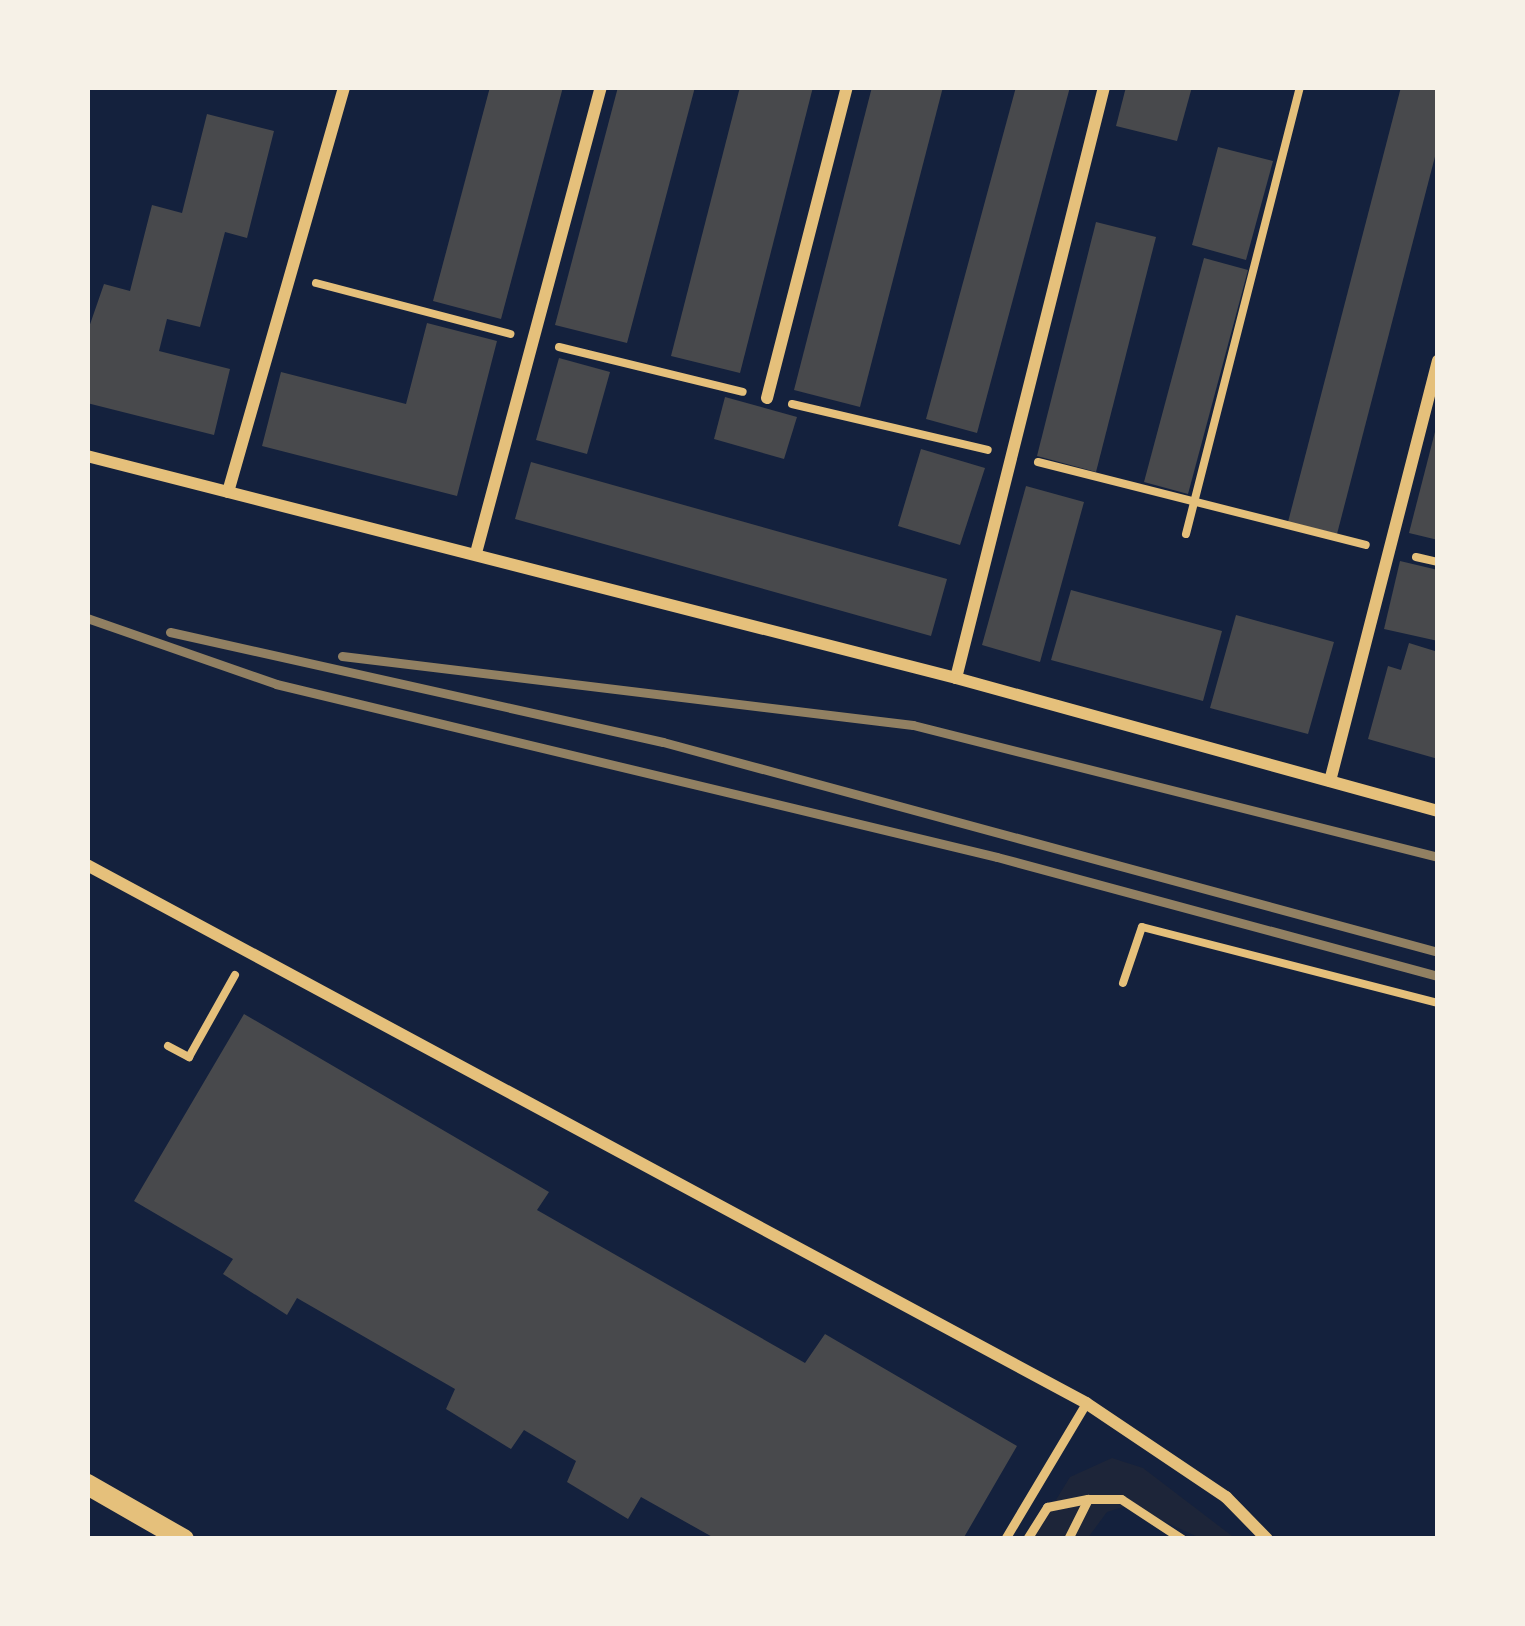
<!DOCTYPE html>
<style>
body{margin:0}
#map{position:relative;width:1525px;height:1626px;overflow:hidden;background:#14213d;font-family:Figtree,sans-serif}
div>[style]{position:absolute}
.green>*{inset:0;background:#1d2539}
.building>*{inset:0;background:#48494c}
.path>*{height:8px;margin:-4px;padding:0 4px;transform-origin:4px;border-radius:4px;background:#e5c07b}
.service>*{height:9px;margin:-4.5px;padding:0 4.5px;transform-origin:4.5px;border-radius:4.5px;background:#e5c07b}
.minor>*{height:12px;margin:-6px;padding:0 6px;transform-origin:6px;border-radius:6px;background:#e5c07b}
.tertiary>*{height:21px;margin:-10.5px;padding:0 10.5px;transform-origin:10.5px;border-radius:10.5px;background:#e5c07b}
.rail>*{height:9px;margin:-4.5px;padding:0 4.5px;transform-origin:4.5px;border-radius:4.5px;background:#918062}
span{translate:-50% -50%;white-space:nowrap;text-align:center;line-height:1.15;-webkit-text-stroke:12px #f6f1e7;paint-order:stroke}
.frame{position:absolute;inset:0;border:90px solid #f6f1e7;pointer-events:none}
</style>
<div id="map">
<div class="green">
<i style="clip-path:polygon(1112px 1458px,1143px 1468px,1236px 1539px,1202px 1539px,1129px 1505px,1107px 1512px,1087px 1539px,1032px 1539px,1070px 1477px)"></i>
</div>
<div class="building">
<i style="clip-path:polygon(490px 87px,563px 87px,501px 319px,433px 301px)"></i>
<i style="clip-path:polygon(618px 87px,695px 87px,627px 343px,555px 325px)"></i>
<i style="clip-path:polygon(740px 87px,813px 87px,740px 373px,671px 356px)"></i>
<i style="clip-path:polygon(872px 87px,943px 87px,860px 407px,794px 390px)"></i>
<i style="clip-path:polygon(1016px 87px,1070px 87px,977px 433px,926px 419px)"></i>
<i style="clip-path:polygon(1126px 87px,1192px 87px,1177px 141px,1116px 126px)"></i>
<i style="clip-path:polygon(1401px 87px,1438px 87px,1438px 145px,1337px 534px,1288px 522px)"></i>
<i style="clip-path:polygon(207px 114px,274px 131px,247px 238px,225px 232px,200px 327px,167px 319px,159px 351px,230px 369px,214px 435px,87px 403px,87px 333px,104px 284px,130px 291px,152px 205px,182px 213px)"></i>
<i style="clip-path:polygon(1218px 147px,1273px 161px,1246px 260px,1192px 245px)"></i>
<i style="clip-path:polygon(1096px 222px,1156px 237px,1096px 472px,1037px 456px)"></i>
<i style="clip-path:polygon(1204px 258px,1248px 270px,1188px 494px,1144px 482px)"></i>
<i style="clip-path:polygon(427px 323px,497px 341px,457px 496px,262px 446px,281px 372px,406px 404px)"></i>
<i style="clip-path:polygon(559px 358px,610px 372px,587px 454px,536px 440px)"></i>
<i style="clip-path:polygon(725px 397px,797px 417px,784px 459px,714px 439px)"></i>
<i style="clip-path:polygon(1436px 428px,1438px 428px,1438px 540px,1409px 533px)"></i>
<i style="clip-path:polygon(921px 449px,985px 468px,960px 545px,898px 526px)"></i>
<i style="clip-path:polygon(531px 462px,947px 579px,931px 636px,515px 519px)"></i>
<i style="clip-path:polygon(1026px 486px,1084px 502px,1040px 662px,982px 645px)"></i>
<i style="clip-path:polygon(1400px 561px,1438px 570px,1438px 641px,1384px 629px)"></i>
<i style="clip-path:polygon(1071px 590px,1222px 631px,1203px 701px,1051px 660px)"></i>
<i style="clip-path:polygon(1236px 615px,1334px 642px,1308px 734px,1210px 708px)"></i>
<i style="clip-path:polygon(1409px 643px,1438px 652px,1438px 759px,1368px 739px,1388px 666px,1401px 670px)"></i>
<i style="clip-path:polygon(244px 1014px,549px 1192px,537px 1210px,805px 1363px,825px 1334px,1017px 1446px,963px 1539px,716px 1539px,641px 1497px,628px 1519px,567px 1482px,576px 1461px,524px 1430px,511px 1449px,446px 1409px,455px 1389px,297px 1298px,287px 1315px,223px 1274px,233px 1259px,134px 1201px)"></i>
</div>
<div class="path">
<i style="left:316px;top:283px;width:201px;rotate:14.7deg"></i>
<i style="left:559px;top:347px;width:189px;rotate:13.7deg"></i>
<i style="left:792px;top:404px;width:201px;rotate:13.2deg"></i>
<i style="left:1038px;top:462px;width:338px;rotate:14.2deg"></i>
<i style="left:1186px;top:534px;width:461px;rotate:-75.7deg"></i>
<i style="left:1416px;top:557px;width:23px;rotate:13deg"></i>
<i style="left:1123px;top:983px;width:59px;rotate:-71.3deg"></i>
<i style="left:1142px;top:927px;width:306px;rotate:14.4deg"></i>
<i style="left:168px;top:1046px;width:24px;rotate:28deg"></i>
<i style="left:189px;top:1057px;width:94px;rotate:-60.7deg"></i>
</div>
<div class="service">
<i style="left:1005px;top:1539px;width:158px;rotate:-59.2deg"></i>
<i style="left:1027px;top:1539px;width:38px;rotate:-58deg"></i>
<i style="left:1047px;top:1507px;width:41px;rotate:-11.3deg"></i>
<i style="left:1068px;top:1539px;width:45px;rotate:-63.4deg"></i>
<i style="left:1088px;top:1499px;width:33px"></i>
<i style="left:1121px;top:1499px;width:73px;rotate:33.3deg"></i>
</div>
<div class="minor">
<i style="left:767px;top:398px;width:321px;rotate:-75.6deg"></i>
<i style="left:87px;top:456px;width:897px;rotate:14.33deg"></i>
<i style="left:956px;top:678px;width:500px;rotate:15.43deg"></i>
<i style="left:228px;top:492px;width:421px;rotate:-74deg"></i>
<i style="left:476px;top:553px;width:482px;rotate:-75deg"></i>
<i style="left:956px;top:678px;width:609px;rotate:-75.94deg"></i>
<i style="left:1330px;top:781px;width:434px;rotate:-75.6deg"></i>
<i style="left:87px;top:865px;width:1135px;rotate:28.3deg"></i>
<i style="left:1086px;top:1403px;width:169px;rotate:33.9deg"></i>
<i style="left:1226px;top:1497px;width:59px;rotate:45.7deg"></i>
</div>
<div class="tertiary">
<i style="left:87px;top:1484px;width:111px;rotate:29.8deg"></i>
</div>
<div class="rail">
<i style="left:87px;top:618px;width:200px;rotate:19.2deg"></i>
<i style="left:276px;top:684px;width:741px;rotate:13.49deg"></i>
<i style="left:997px;top:857px;width:457px;rotate:15.1deg"></i>
<i style="left:170px;top:632px;width:505px;rotate:12.58deg"></i>
<i style="left:663px;top:742px;width:803px;rotate:15.16deg"></i>
<i style="left:342px;top:656px;width:575px;rotate:6.89deg"></i>
<i style="left:913px;top:725px;width:541px;rotate:14.11deg"></i>
</div>
<div class="frame"></div>
</div>
